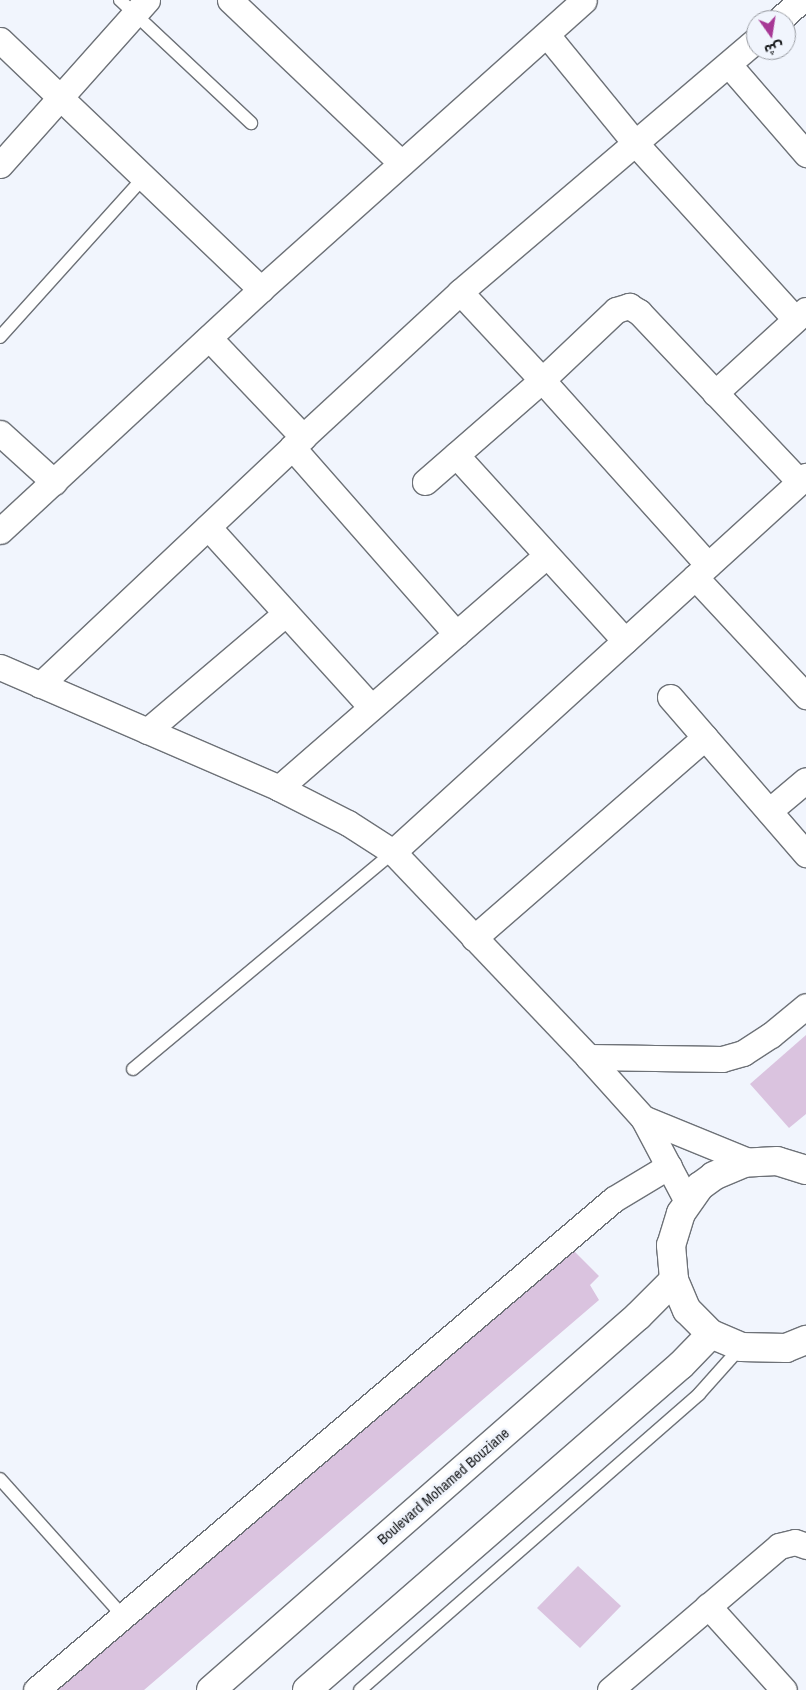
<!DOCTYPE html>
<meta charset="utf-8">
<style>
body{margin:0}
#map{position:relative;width:806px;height:1690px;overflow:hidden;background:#f1f5fd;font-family:"Archivo Narrow","Noto Sans Arabic",sans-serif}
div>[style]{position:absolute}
.building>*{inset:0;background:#dac3df}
.roads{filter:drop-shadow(1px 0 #6d7177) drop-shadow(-1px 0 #6d7177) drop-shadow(0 1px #6d7177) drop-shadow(0 -1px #6d7177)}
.lane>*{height:12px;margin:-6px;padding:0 6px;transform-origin:6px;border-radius:6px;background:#fff}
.street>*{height:25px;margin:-12.5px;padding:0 12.5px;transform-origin:12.5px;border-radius:12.5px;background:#fff}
.secondary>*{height:28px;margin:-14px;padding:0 14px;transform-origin:14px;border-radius:14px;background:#fff}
span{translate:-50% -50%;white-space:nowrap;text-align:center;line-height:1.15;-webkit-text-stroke:5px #f1f5fd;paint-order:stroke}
.street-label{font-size:15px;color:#181a1c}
.north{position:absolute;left:746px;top:10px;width:50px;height:50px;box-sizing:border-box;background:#f1f5fd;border:1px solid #9a9da3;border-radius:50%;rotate:167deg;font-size:14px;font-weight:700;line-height:20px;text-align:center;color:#181a1c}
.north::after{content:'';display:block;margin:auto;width:18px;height:22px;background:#a73895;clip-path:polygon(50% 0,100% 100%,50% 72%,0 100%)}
</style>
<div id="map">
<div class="building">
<i style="clip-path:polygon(806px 1035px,806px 1114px,789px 1128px,750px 1084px)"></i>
<i style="clip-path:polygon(567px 1244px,599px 1276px,590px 1285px,599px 1300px,144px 1690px,54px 1690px)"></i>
<i style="clip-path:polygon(578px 1566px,621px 1606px,580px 1648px,537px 1608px)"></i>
</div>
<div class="roads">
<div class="lane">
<i style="left:120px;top:0;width:180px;rotate:43.2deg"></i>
<i style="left:0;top:337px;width:215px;rotate:-48deg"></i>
<i style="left:133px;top:1069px;width:339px;rotate:-39.8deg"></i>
<i style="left:0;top:1479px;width:183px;rotate:48.1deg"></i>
<i style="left:360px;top:1690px;width:450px;rotate:-41.1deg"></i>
<i style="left:699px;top:1394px;width:63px;rotate:-48.2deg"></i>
</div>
<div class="street">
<i style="left:230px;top:0;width:236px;rotate:43.6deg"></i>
<i style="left:779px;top:20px;width:30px;rotate:-42deg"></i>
<i style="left:547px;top:35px;width:141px;rotate:50.8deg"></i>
<i style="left:636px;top:144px;width:236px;rotate:47.7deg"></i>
<i style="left:0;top:40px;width:361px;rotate:43.7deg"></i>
<i style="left:729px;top:65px;width:118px;rotate:49.1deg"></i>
<i style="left:0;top:165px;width:221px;rotate:-48.3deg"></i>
<i style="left:209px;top:338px;width:137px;rotate:46.5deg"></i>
<i style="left:715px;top:393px;width:123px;rotate:-42.4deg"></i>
<i style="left:0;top:433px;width:73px;rotate:42.2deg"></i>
<i style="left:292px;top:447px;width:249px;rotate:48.7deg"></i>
<i style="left:456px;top:455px;width:251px;rotate:47.7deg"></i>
<i style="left:425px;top:482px;width:155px;rotate:-41.1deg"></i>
<i style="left:542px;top:380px;width:120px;rotate:-133deg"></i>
<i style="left:208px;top:527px;width:243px;rotate:47.8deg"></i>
<i style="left:0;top:531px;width:356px;rotate:-42.8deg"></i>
<i style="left:261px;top:289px;width:433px;rotate:-41.8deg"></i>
<i style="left:708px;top:565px;width:249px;rotate:-131.9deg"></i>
<i style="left:542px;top:380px;width:102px;rotate:-43.4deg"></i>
<i style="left:616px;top:310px;width:14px;rotate:-17deg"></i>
<i style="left:629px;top:306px;width:12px;rotate:31deg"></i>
<i style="left:639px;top:312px;width:234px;rotate:46.6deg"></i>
<i style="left:695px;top:577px;width:163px;rotate:47deg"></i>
<i style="left:0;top:667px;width:304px;rotate:23.4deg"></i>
<i style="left:279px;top:788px;width:77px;rotate:26.9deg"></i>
<i style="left:348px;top:823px;width:54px;rotate:32.8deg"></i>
<i style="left:393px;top:852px;width:283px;rotate:46.4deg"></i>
<i style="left:588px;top:1057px;width:82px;rotate:48deg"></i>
<i style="left:643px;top:1118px;width:96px;rotate:62.1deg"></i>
<i style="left:40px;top:685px;width:361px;rotate:-43.3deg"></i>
<i style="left:303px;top:437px;width:214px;rotate:-42.7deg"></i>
<i style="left:460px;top:292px;width:389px;rotate:-40.4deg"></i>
<i style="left:670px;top:697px;width:208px;rotate:49.1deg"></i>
<i style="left:147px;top:731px;width:182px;rotate:-40.3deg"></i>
<i style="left:279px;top:788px;width:354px;rotate:-41deg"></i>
<i style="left:769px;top:811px;width:48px;rotate:-40deg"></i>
<i style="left:393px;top:852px;width:559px;rotate:-42.32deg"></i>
<i style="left:474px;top:938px;width:306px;rotate:-41deg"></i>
<i style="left:588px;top:1057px;width:134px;rotate:0.9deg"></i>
<i style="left:722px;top:1059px;width:22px;rotate:-16deg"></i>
<i style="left:743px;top:1053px;width:33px;rotate:-33deg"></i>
<i style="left:771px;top:1035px;width:45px;rotate:-39.6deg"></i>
<i style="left:643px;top:1118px;width:119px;rotate:22.2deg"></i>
<i style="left:708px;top:1606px;width:113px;rotate:47.9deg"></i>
<i style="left:36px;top:1690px;width:758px;rotate:-40.35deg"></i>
<i style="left:614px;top:1199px;width:64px;rotate:-31deg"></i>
<i style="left:610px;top:1690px;width:222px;rotate:-40.4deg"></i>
<i style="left:779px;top:1546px;width:16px;rotate:-14deg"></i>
<i style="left:795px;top:1542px;width:12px;rotate:20deg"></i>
</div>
<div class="secondary">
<i style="left:806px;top:1170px;width:30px;rotate:-163deg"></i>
<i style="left:777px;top:1161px;width:33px;rotate:177deg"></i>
<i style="left:744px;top:1163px;width:33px;rotate:157deg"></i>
<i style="left:714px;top:1176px;width:17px;rotate:144deg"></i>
<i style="left:700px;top:1186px;width:33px;rotate:125deg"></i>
<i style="left:681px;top:1213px;width:34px;rotate:107deg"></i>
<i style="left:671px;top:1245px;width:35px;rotate:85deg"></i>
<i style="left:674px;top:1280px;width:33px;rotate:67deg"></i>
<i style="left:687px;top:1310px;width:34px;rotate:45deg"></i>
<i style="left:711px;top:1334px;width:33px;rotate:23deg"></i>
<i style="left:741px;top:1347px;width:45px;rotate:1.3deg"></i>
<i style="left:786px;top:1348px;width:22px;rotate:-22deg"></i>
<i style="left:211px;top:1690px;width:568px;rotate:-41.21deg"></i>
<i style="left:638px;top:1316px;width:51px;rotate:-45deg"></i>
<i style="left:307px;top:1690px;width:495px;rotate:-41deg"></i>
<i style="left:681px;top:1365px;width:43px;rotate:-45.9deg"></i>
</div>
</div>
<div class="street-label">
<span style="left:443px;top:1486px;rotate:-41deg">Boulevard Mohamed Bouziane</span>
</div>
<div class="north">ش</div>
</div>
